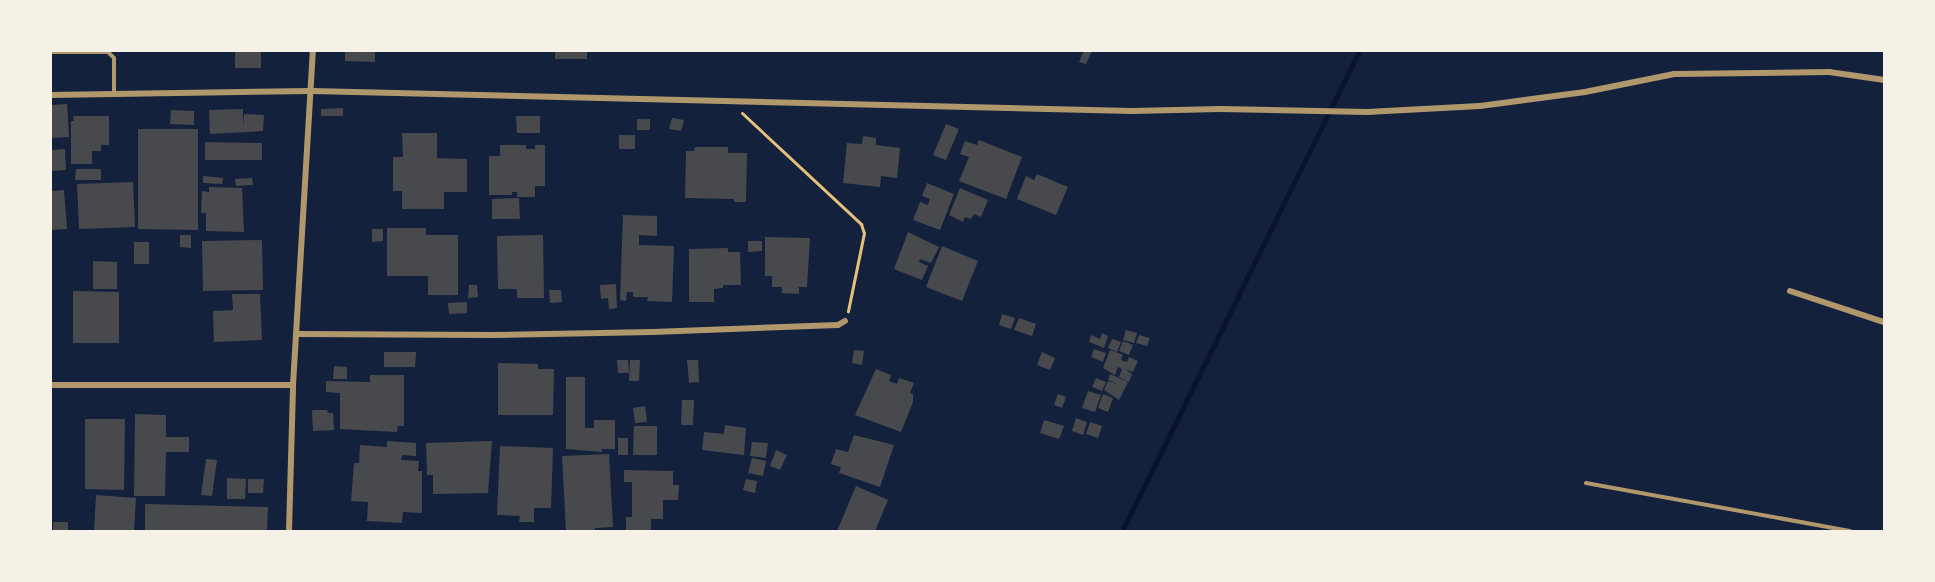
<!DOCTYPE html>
<style>
body{margin:0}
#map{position:relative;width:1935px;height:582px;overflow:hidden;background:#14213d;font-family:"Sofia Sans Condensed",sans-serif}
div>[style]{position:absolute}
.stream>*{height:5px;margin:-2.5px;padding:0 2.5px;transform-origin:2.5px;border-radius:2.5px;background:#0b132b}
.building>*{inset:0;background:#48494c}
.path>*{height:3px;margin:-1.5px;padding:0 1.5px;transform-origin:1.5px;border-radius:1.5px;background:#e5c07b}
.service>*{height:4px;margin:-2px;padding:0 2px;transform-origin:2px;border-radius:2px;background:#b1986c}
.minor>*{height:6px;margin:-3px;padding:0 3px;transform-origin:3px;border-radius:3px;background:#b1986c}
span{translate:-50% -50%;white-space:nowrap;text-align:center;line-height:1.15;-webkit-text-stroke:4.5px #f6f1e7;paint-order:stroke}
.frame{position:absolute;inset:0;border:52px solid #f6f1e7;pointer-events:none}
</style>
<div id="map">
<div class="stream">
<i style="left:1122px;top:531px;width:535px;rotate:-63.72deg"></i>
</div>
<div class="building">
<i style="clip-path:polygon(235px 51px,261px 51px,261px 68px,235px 68px)"></i>
<i style="clip-path:polygon(345px 51px,375px 51px,375px 62px,345px 61px)"></i>
<i style="clip-path:polygon(555px 51px,587px 51px,587px 59px,555px 59px)"></i>
<i style="clip-path:polygon(1084px 51px,1092px 51px,1086px 64px,1079px 62px)"></i>
<i style="clip-path:polygon(67px 104px,69px 137px,51px 138px,51px 105px)"></i>
<i style="clip-path:polygon(343px 108px,343px 116px,321px 116px,321px 109px)"></i>
<i style="clip-path:polygon(243px 109px,243px 128px,244px 114px,264px 115px,263px 131px,210px 134px,209px 110px)"></i>
<i style="clip-path:polygon(171px 110px,194px 111px,194px 125px,170px 124px)"></i>
<i style="clip-path:polygon(73px 116px,109px 116px,109px 145px,101px 145px,101px 151px,92px 151px,92px 164px,71px 164px,71px 121px,74px 121px)"></i>
<i style="clip-path:polygon(516px 116px,540px 116px,540px 133px,517px 133px)"></i>
<i style="clip-path:polygon(672px 118px,684px 120px,681px 131px,669px 129px)"></i>
<i style="clip-path:polygon(637px 119px,650px 119px,650px 130px,637px 130px)"></i>
<i style="clip-path:polygon(946px 124px,959px 129px,946px 160px,933px 155px)"></i>
<i style="clip-path:polygon(138px 129px,198px 129px,198px 230px,138px 229px)"></i>
<i style="clip-path:polygon(402px 133px,437px 133px,437px 158px,467px 159px,467px 192px,444px 192px,444px 209px,402px 209px,402px 191px,393px 191px,393px 157px,403px 157px)"></i>
<i style="clip-path:polygon(619px 135px,635px 135px,635px 149px,619px 149px)"></i>
<i style="clip-path:polygon(863px 136px,876px 138px,876px 145px,900px 148px,897px 178px,881px 176px,880px 187px,843px 183px,847px 143px,862px 144px)"></i>
<i style="clip-path:polygon(979px 140px,1022px 157px,1006px 199px,959px 181px,969px 157px,960px 154px,965px 141px,977px 145px)"></i>
<i style="clip-path:polygon(205px 142px,262px 143px,262px 160px,205px 160px)"></i>
<i style="clip-path:polygon(500px 145px,526px 145px,526px 149px,535px 149px,535px 145px,545px 145px,545px 186px,535px 186px,535px 197px,517px 197px,517px 192px,512px 192px,512px 195px,489px 195px,489px 156px,500px 156px)"></i>
<i style="clip-path:polygon(695px 147px,728px 147px,728px 153px,747px 153px,746px 202px,734px 202px,734px 199px,685px 198px,686px 151px,694px 151px)"></i>
<i style="clip-path:polygon(65px 149px,66px 170px,51px 171px,51px 150px)"></i>
<i style="clip-path:polygon(76px 169px,101px 169px,101px 180px,75px 180px)"></i>
<i style="clip-path:polygon(1037px 174px,1068px 187px,1056px 215px,1017px 199px,1026px 176px,1034px 180px)"></i>
<i style="clip-path:polygon(203px 176px,223px 178px,222px 184px,203px 183px)"></i>
<i style="clip-path:polygon(252px 178px,253px 185px,236px 186px,235px 179px)"></i>
<i style="clip-path:polygon(133px 182px,135px 227px,79px 229px,77px 184px)"></i>
<i style="clip-path:polygon(927px 183px,954px 194px,940px 230px,913px 220px,920px 202px,928px 205px,930px 199px,922px 196px)"></i>
<i style="clip-path:polygon(209px 187px,242px 188px,244px 232px,206px 231px,206px 213px,201px 213px,202px 191px,209px 192px)"></i>
<i style="clip-path:polygon(960px 188px,988px 200px,981px 217px,974px 214px,971px 219px,965px 217px,963px 222px,949px 215px)"></i>
<i style="clip-path:polygon(64px 190px,67px 229px,51px 230px,51px 191px)"></i>
<i style="clip-path:polygon(519px 198px,520px 219px,492px 219px,492px 199px)"></i>
<i style="clip-path:polygon(623px 215px,657px 216px,657px 236px,639px 235px,639px 245px,674px 246px,672px 302px,647px 301px,648px 297px,633px 297px,633px 292px,627px 292px,626px 301px,620px 300px)"></i>
<i style="clip-path:polygon(387px 228px,426px 228px,426px 235px,458px 235px,458px 295px,428px 295px,428px 276px,387px 276px)"></i>
<i style="clip-path:polygon(372px 229px,383px 229px,383px 241px,372px 242px)"></i>
<i style="clip-path:polygon(908px 232px,939px 247px,931px 263px,920px 259px,919px 262px,928px 266px,922px 280px,894px 269px)"></i>
<i style="clip-path:polygon(180px 235px,191px 235px,191px 248px,180px 247px)"></i>
<i style="clip-path:polygon(543px 235px,544px 298px,517px 298px,517px 289px,498px 289px,497px 236px)"></i>
<i style="clip-path:polygon(765px 237px,810px 238px,807px 287px,799px 287px,799px 294px,782px 293px,782px 287px,772px 287px,772px 276px,765px 276px)"></i>
<i style="clip-path:polygon(262px 240px,263px 290px,203px 291px,202px 241px)"></i>
<i style="clip-path:polygon(748px 241px,762px 241px,762px 251px,748px 252px)"></i>
<i style="clip-path:polygon(134px 242px,149px 242px,149px 264px,134px 264px)"></i>
<i style="clip-path:polygon(942px 246px,978px 261px,962px 301px,926px 287px)"></i>
<i style="clip-path:polygon(728px 248px,728px 252px,740px 252px,741px 285px,723px 285px,723px 288px,714px 289px,714px 302px,689px 302px,689px 249px)"></i>
<i style="clip-path:polygon(93px 261px,117px 262px,117px 289px,93px 289px)"></i>
<i style="clip-path:polygon(616px 284px,617px 308px,609px 309px,608px 298px,601px 299px,600px 285px)"></i>
<i style="clip-path:polygon(469px 285px,477px 285px,478px 297px,468px 298px)"></i>
<i style="clip-path:polygon(549px 290px,561px 290px,562px 302px,550px 303px)"></i>
<i style="clip-path:polygon(73px 291px,119px 292px,119px 343px,73px 343px)"></i>
<i style="clip-path:polygon(232px 294px,260px 294px,262px 340px,214px 342px,213px 311px,233px 310px)"></i>
<i style="clip-path:polygon(467px 302px,467px 313px,449px 314px,448px 303px)"></i>
<i style="clip-path:polygon(1002px 314px,1015px 318px,1011px 329px,999px 325px)"></i>
<i style="clip-path:polygon(1019px 318px,1036px 324px,1032px 336px,1014px 330px)"></i>
<i style="clip-path:polygon(1126px 330px,1137px 333px,1134px 343px,1123px 340px)"></i>
<i style="clip-path:polygon(1102px 333px,1108px 336px,1104px 348px,1089px 342px,1091px 335px,1100px 339px)"></i>
<i style="clip-path:polygon(1139px 335px,1150px 338px,1147px 346px,1136px 343px)"></i>
<i style="clip-path:polygon(1112px 339px,1121px 342px,1117px 352px,1108px 348px)"></i>
<i style="clip-path:polygon(1123px 341px,1133px 345px,1129px 355px,1119px 351px)"></i>
<i style="clip-path:polygon(1094px 349px,1106px 353px,1103px 362px,1091px 357px)"></i>
<i style="clip-path:polygon(854px 350px,864px 351px,862px 365px,852px 363px)"></i>
<i style="clip-path:polygon(1110px 350px,1123px 355px,1121px 360px,1127px 362px,1129px 357px,1138px 361px,1133px 372px,1125px 369px,1132px 374px,1129px 382px,1119px 377px,1122px 369px,1118px 367px,1115px 375px,1103px 368px)"></i>
<i style="clip-path:polygon(384px 352px,416px 352px,415px 367px,384px 367px)"></i>
<i style="clip-path:polygon(1042px 352px,1055px 358px,1050px 370px,1037px 365px)"></i>
<i style="clip-path:polygon(617px 360px,628px 360px,629px 373px,618px 373px)"></i>
<i style="clip-path:polygon(630px 360px,640px 360px,639px 381px,629px 381px)"></i>
<i style="clip-path:polygon(687px 360px,698px 360px,699px 382px,689px 383px)"></i>
<i style="clip-path:polygon(498px 363px,538px 364px,538px 369px,554px 369px,553px 415px,498px 415px)"></i>
<i style="clip-path:polygon(334px 366px,347px 367px,347px 379px,333px 379px)"></i>
<i style="clip-path:polygon(876px 369px,891px 375px,889px 381px,897px 384px,899px 378px,914px 383px,910px 393px,913px 394px,913px 402px,901px 432px,855px 415px)"></i>
<i style="clip-path:polygon(1110px 374px,1128px 382px,1119px 400px,1104px 390px,1108px 381px,1117px 384px,1108px 380px)"></i>
<i style="clip-path:polygon(370px 375px,404px 375px,404px 426px,398px 426px,397px 432px,340px 429px,340px 393px,326px 392px,326px 381px,370px 382px)"></i>
<i style="clip-path:polygon(566px 377px,585px 377px,585px 428px,594px 428px,594px 420px,615px 420px,615px 449px,602px 449px,602px 452px,566px 449px)"></i>
<i style="clip-path:polygon(1096px 378px,1106px 382px,1102px 391px,1092px 387px)"></i>
<i style="clip-path:polygon(1088px 391px,1101px 395px,1095px 412px,1082px 408px)"></i>
<i style="clip-path:polygon(1058px 394px,1066px 397px,1062px 408px,1054px 405px)"></i>
<i style="clip-path:polygon(1103px 394px,1113px 398px,1108px 412px,1098px 408px)"></i>
<i style="clip-path:polygon(682px 400px,694px 400px,693px 425px,681px 425px)"></i>
<i style="clip-path:polygon(645px 406px,647px 422px,635px 423px,633px 408px)"></i>
<i style="clip-path:polygon(312px 410px,327px 410px,328px 413px,333px 413px,334px 430px,313px 431px)"></i>
<i style="clip-path:polygon(135px 414px,166px 415px,166px 437px,189px 437px,189px 452px,166px 452px,165px 496px,134px 496px)"></i>
<i style="clip-path:polygon(1076px 418px,1087px 422px,1083px 435px,1072px 431px)"></i>
<i style="clip-path:polygon(85px 419px,125px 419px,124px 490px,85px 489px)"></i>
<i style="clip-path:polygon(1044px 420px,1064px 426px,1059px 439px,1040px 433px)"></i>
<i style="clip-path:polygon(1090px 422px,1102px 426px,1098px 438px,1086px 434px)"></i>
<i style="clip-path:polygon(725px 425px,746px 428px,744px 455px,702px 450px,704px 432px,724px 434px)"></i>
<i style="clip-path:polygon(634px 426px,657px 426px,657px 455px,633px 455px)"></i>
<i style="clip-path:polygon(854px 435px,894px 445px,880px 487px,839px 473px,841px 467px,831px 464px,836px 449px,848px 452px)"></i>
<i style="clip-path:polygon(618px 438px,628px 438px,628px 455px,618px 455px)"></i>
<i style="clip-path:polygon(387px 441px,416px 443px,416px 456px,402px 455px,401px 460px,419px 461px,418px 471px,422px 471px,422px 513px,403px 512px,402px 523px,367px 521px,368px 502px,351px 501px,354px 463px,359px 463px,360px 445px,387px 447px)"></i>
<i style="clip-path:polygon(492px 441px,488px 493px,433px 494px,433px 475px,427px 475px,426px 443px)"></i>
<i style="clip-path:polygon(752px 442px,768px 443px,766px 458px,750px 456px)"></i>
<i style="clip-path:polygon(500px 446px,553px 448px,551px 508px,534px 508px,534px 522px,519px 522px,520px 516px,497px 515px)"></i>
<i style="clip-path:polygon(776px 450px,787px 455px,780px 470px,770px 466px)"></i>
<i style="clip-path:polygon(609px 454px,613px 527px,595px 528px,595px 531px,566px 531px,562px 456px)"></i>
<i style="clip-path:polygon(752px 458px,766px 461px,763px 476px,748px 473px)"></i>
<i style="clip-path:polygon(206px 459px,217px 460px,212px 496px,201px 495px)"></i>
<i style="clip-path:polygon(624px 470px,673px 471px,673px 485px,679px 485px,678px 500px,663px 500px,663px 519px,651px 519px,651px 531px,626px 531px,626px 517px,632px 517px,632px 482px,624px 482px)"></i>
<i style="clip-path:polygon(227px 478px,246px 479px,245px 499px,227px 499px)"></i>
<i style="clip-path:polygon(248px 479px,264px 479px,263px 493px,248px 493px)"></i>
<i style="clip-path:polygon(746px 479px,757px 481px,755px 493px,743px 490px)"></i>
<i style="clip-path:polygon(856px 486px,888px 500px,875px 531px,837px 531px)"></i>
<i style="clip-path:polygon(96px 495px,136px 498px,134px 531px,94px 531px)"></i>
<i style="clip-path:polygon(145px 504px,268px 507px,267px 531px,145px 531px)"></i>
<i style="clip-path:polygon(53px 522px,68px 522px,68px 531px,53px 531px)"></i>
</div>
<div class="path">
<i style="left:742px;top:113px;width:163px;rotate:43deg"></i>
<i style="left:861px;top:224px;width:9px;rotate:72deg"></i>
<i style="left:864px;top:233px;width:80px;rotate:101.6deg"></i>
</div>
<div class="service">
<i style="left:51px;top:52px;width:57px"></i>
<i style="left:108px;top:52px;width:8px;rotate:45deg"></i>
<i style="left:114px;top:58px;width:35px;rotate:90deg"></i>
<i style="left:1586px;top:483px;width:268px;rotate:10.3deg"></i>
</div>
<div class="minor">
<i style="left:51px;top:95px;width:261px;rotate:-0.9deg"></i>
<i style="left:312px;top:91px;width:820px;rotate:1.4deg"></i>
<i style="left:1132px;top:111px;width:88px;rotate:-1.3deg"></i>
<i style="left:1220px;top:109px;width:147px;rotate:1.2deg"></i>
<i style="left:1367px;top:112px;width:113px;rotate:-3deg"></i>
<i style="left:1480px;top:106px;width:106px;rotate:-7.6deg"></i>
<i style="left:1585px;top:92px;width:91px;rotate:-11.4deg"></i>
<i style="left:1674px;top:74px;width:155px;rotate:-0.7deg"></i>
<i style="left:1829px;top:72px;width:56px;rotate:8.3deg"></i>
<i style="left:1790px;top:291px;width:99px;rotate:18.3deg"></i>
<i style="left:297px;top:334px;width:197px;rotate:0.3deg"></i>
<i style="left:494px;top:335px;width:159px;rotate:-1.1deg"></i>
<i style="left:653px;top:332px;width:185px;rotate:-2.2deg"></i>
<i style="left:838px;top:325px;width:8px;rotate:-30deg"></i>
<i style="left:51px;top:385px;width:242px"></i>
<i style="left:289px;top:531px;width:146px;rotate:-88.4deg"></i>
<i style="left:293px;top:385px;width:335px;rotate:-86.6deg"></i>
</div>
<div class="frame"></div>
</div>
